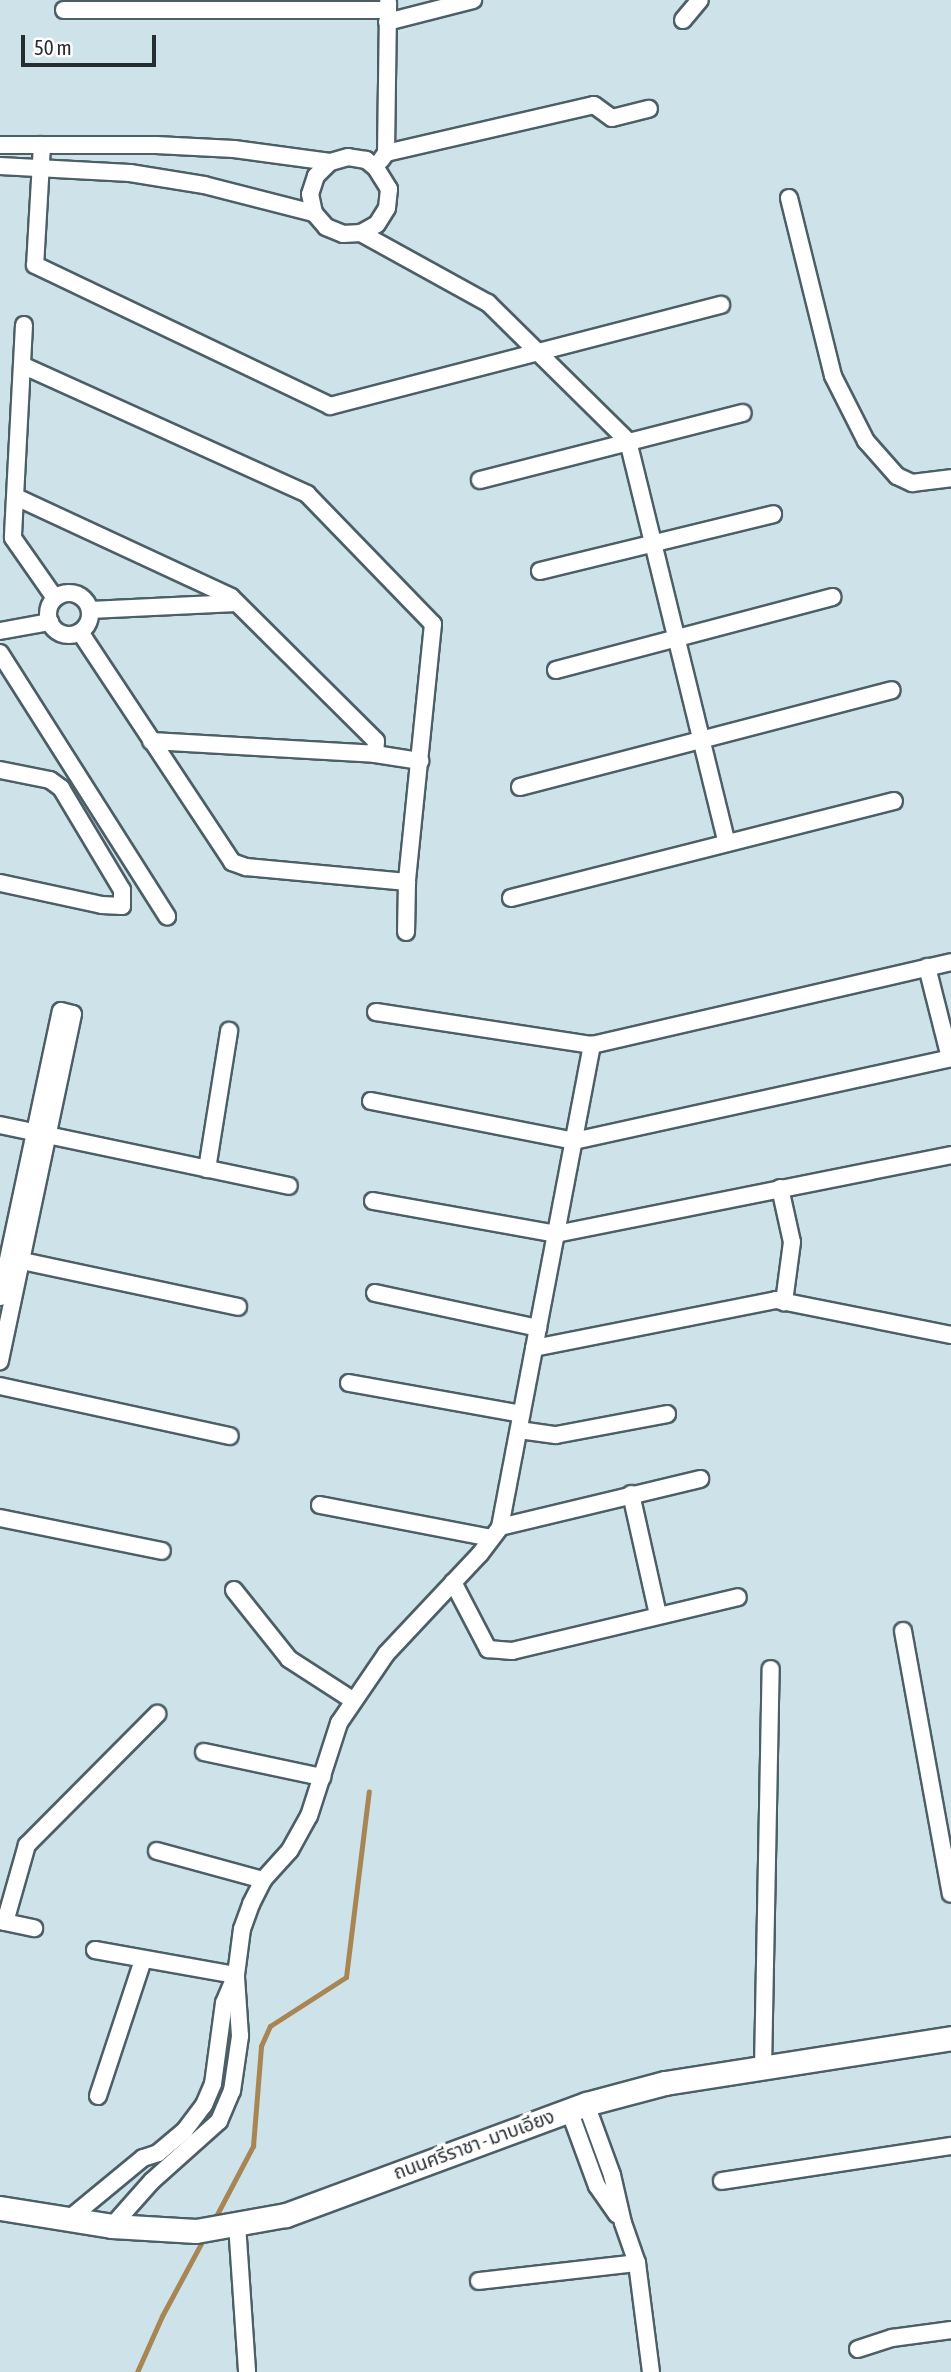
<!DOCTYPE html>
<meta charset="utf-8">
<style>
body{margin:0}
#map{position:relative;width:951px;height:2372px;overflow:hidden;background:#cee2ea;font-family:"Asap Condensed","Noto Sans Thai",sans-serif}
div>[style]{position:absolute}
.stream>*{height:5px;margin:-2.5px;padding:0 2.5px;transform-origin:2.5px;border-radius:2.5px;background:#a88653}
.roads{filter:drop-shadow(2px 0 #4d5f66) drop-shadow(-2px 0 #4d5f66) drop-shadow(0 2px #4d5f66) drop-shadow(0 -2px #4d5f66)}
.minor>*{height:16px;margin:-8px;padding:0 8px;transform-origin:8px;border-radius:8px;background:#fff}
.minor>.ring{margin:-8px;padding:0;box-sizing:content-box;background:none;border:16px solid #fff;border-radius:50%}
.secondary>*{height:23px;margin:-11.5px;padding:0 11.5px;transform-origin:11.5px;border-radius:11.5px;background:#fff}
span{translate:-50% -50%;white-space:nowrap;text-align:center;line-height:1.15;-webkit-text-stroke:7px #fff;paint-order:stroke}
.street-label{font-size:19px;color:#262e31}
.scale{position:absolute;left:21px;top:35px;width:135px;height:32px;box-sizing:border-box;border:4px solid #262e31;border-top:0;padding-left:9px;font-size:21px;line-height:24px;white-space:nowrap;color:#262e31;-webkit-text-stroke:5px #fff;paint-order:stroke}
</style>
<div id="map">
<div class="stream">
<i style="left:214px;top:2220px;width:84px;rotate:-62.2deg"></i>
<i style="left:253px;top:2146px;width:100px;rotate:-85.4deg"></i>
<i style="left:261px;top:2046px;width:22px;rotate:-66deg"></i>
<i style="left:270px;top:2026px;width:90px;rotate:-32.8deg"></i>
<i style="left:346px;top:1977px;width:187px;rotate:-83deg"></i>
<i style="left:137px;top:2372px;width:61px;rotate:-65.9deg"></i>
<i style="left:162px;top:2316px;width:89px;rotate:-61.7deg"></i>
</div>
<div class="roads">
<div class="minor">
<i style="left:64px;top:10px;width:323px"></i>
<i style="left:683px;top:20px;width:26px;rotate:-50deg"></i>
<i style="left:387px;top:22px;width:89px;rotate:-14.3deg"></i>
<i style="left:0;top:145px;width:156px"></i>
<i style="left:156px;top:145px;width:78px;rotate:2.9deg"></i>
<i style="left:234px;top:149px;width:97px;rotate:7.7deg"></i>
<i style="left:42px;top:145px;width:120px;rotate:93.3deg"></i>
<i style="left:35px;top:265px;width:327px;rotate:25.5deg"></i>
<i style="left:330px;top:406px;width:404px;rotate:-14.5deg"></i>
<i style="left:386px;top:153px;width:213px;rotate:-13deg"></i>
<i style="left:594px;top:105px;width:22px;rotate:36deg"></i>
<i style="left:612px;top:118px;width:38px;rotate:-14deg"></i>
<i style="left:381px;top:160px;width:9px;rotate:-54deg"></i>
<i style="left:386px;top:153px;width:151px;rotate:-89.2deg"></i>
<i style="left:0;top:166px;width:130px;rotate:3.1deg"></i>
<i style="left:130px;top:173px;width:75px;rotate:9.2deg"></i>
<i style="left:204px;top:185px;width:114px;rotate:14.3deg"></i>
<i style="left:789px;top:198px;width:183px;rotate:76.1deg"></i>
<i style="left:833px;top:376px;width:73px;rotate:63.1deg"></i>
<i style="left:866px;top:441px;width:47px;rotate:48.5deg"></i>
<i style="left:897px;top:476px;width:17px;rotate:25deg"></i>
<i style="left:912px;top:483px;width:39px;rotate:-7deg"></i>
<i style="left:361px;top:233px;width:18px;rotate:-29deg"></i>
<i style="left:377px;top:224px;width:19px;rotate:-58deg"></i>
<i style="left:387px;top:208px;width:19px;rotate:-84deg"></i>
<i style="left:389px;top:189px;width:25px;rotate:-122deg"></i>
<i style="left:376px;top:168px;width:13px;rotate:-141deg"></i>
<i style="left:366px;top:160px;width:18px;rotate:-171deg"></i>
<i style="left:348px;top:157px;width:19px;rotate:164deg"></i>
<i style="left:330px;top:162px;width:20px;rotate:135deg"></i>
<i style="left:316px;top:176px;width:19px;rotate:108deg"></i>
<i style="left:310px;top:194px;width:19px;rotate:78deg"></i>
<i style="left:314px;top:213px;width:18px;rotate:49deg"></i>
<i style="left:326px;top:227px;width:18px;rotate:22deg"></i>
<i style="left:343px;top:234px;width:18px;rotate:-3deg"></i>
<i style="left:361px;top:233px;width:145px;rotate:28.9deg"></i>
<i style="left:488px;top:303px;width:197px;rotate:44.6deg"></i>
<i style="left:628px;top:441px;width:412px;rotate:76.2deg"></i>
<i style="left:24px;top:325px;width:213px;rotate:93deg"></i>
<i style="left:13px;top:538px;width:73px;rotate:55deg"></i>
<i style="left:24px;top:366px;width:311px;rotate:24.3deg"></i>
<i style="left:307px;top:494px;width:181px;rotate:45.9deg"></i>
<i style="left:433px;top:624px;width:259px;rotate:95.8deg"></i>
<i style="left:480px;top:480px;width:271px;rotate:-14.3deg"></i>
<i style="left:16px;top:497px;width:237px;rotate:24.9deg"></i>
<i style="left:231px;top:597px;width:204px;rotate:44.8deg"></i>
<i style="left:376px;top:741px;width:13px;rotate:94deg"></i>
<i style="left:375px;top:754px;width:46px;rotate:8.8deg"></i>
<i style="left:540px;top:571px;width:240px;rotate:-13.7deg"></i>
<i class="ring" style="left:48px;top:593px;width:26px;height:26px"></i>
<i style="left:90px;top:610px;width:147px;rotate:-2.7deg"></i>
<i style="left:0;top:631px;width:51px;rotate:-10.2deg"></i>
<i style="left:80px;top:632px;width:276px;rotate:56.5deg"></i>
<i style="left:232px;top:862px;width:15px;rotate:20deg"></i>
<i style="left:246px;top:867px;width:162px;rotate:5.3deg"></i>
<i style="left:407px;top:882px;width:50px;rotate:91.1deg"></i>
<i style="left:0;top:653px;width:312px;rotate:57.6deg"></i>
<i style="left:556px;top:670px;width:286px;rotate:-14.8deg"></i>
<i style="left:151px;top:741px;width:224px;rotate:3.3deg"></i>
<i style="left:0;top:770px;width:51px;rotate:11.3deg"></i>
<i style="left:50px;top:780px;width:14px;rotate:36deg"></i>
<i style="left:61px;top:788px;width:119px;rotate:59.1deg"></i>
<i style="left:122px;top:890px;width:16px;rotate:90deg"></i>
<i style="left:122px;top:906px;width:20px;rotate:-177deg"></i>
<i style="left:102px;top:905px;width:104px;rotate:-167.8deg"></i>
<i style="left:520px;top:787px;width:384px;rotate:-14.6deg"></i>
<i style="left:511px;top:898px;width:395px;rotate:-14.2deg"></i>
<i style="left:927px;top:967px;width:94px;rotate:75.8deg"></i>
<i style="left:376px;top:1012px;width:219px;rotate:8.7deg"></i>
<i style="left:592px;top:1045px;width:368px;rotate:-13deg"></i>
<i style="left:371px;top:1101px;width:207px;rotate:11.1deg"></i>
<i style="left:574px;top:1141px;width:386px;rotate:-12.4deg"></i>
<i style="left:0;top:1125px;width:295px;rotate:11.9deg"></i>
<i style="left:207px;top:1169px;width:140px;rotate:-80.9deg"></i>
<i style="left:780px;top:1188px;width:55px;rotate:77.5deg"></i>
<i style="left:792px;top:1242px;width:61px;rotate:97.6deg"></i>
<i style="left:373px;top:1201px;width:186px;rotate:10.2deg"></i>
<i style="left:556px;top:1234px;width:403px;rotate:-11.3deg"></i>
<i style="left:13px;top:1259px;width:230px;rotate:12deg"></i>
<i style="left:375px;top:1293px;width:167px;rotate:12.1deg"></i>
<i style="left:0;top:1297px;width:292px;rotate:-78deg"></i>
<i style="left:61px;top:1011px;width:12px;rotate:14deg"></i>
<i style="left:73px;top:1014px;width:355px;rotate:101.9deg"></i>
<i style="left:534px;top:1348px;width:247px;rotate:-11.2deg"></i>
<i style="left:776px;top:1300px;width:178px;rotate:11.3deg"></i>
<i style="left:349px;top:1383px;width:175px;rotate:10.2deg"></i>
<i style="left:0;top:1386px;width:235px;rotate:12.3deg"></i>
<i style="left:519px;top:1430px;width:37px;rotate:8deg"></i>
<i style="left:556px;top:1435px;width:113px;rotate:-10.7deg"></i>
<i style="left:631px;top:1494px;width:124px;rotate:77.4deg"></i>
<i style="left:320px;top:1505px;width:174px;rotate:10.9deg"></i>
<i style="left:0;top:1518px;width:165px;rotate:11.5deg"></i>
<i style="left:500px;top:1527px;width:206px;rotate:-13.5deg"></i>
<i style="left:453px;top:1582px;width:76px;rotate:62.4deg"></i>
<i style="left:488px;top:1649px;width:24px;rotate:5deg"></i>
<i style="left:512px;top:1651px;width:232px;rotate:-13.4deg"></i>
<i style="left:234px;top:1590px;width:88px;rotate:51.4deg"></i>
<i style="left:289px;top:1659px;width:77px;rotate:32.9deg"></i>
<i style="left:903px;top:1631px;width:267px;rotate:79.7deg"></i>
<i style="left:204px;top:1752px;width:121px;rotate:12deg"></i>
<i style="left:157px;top:1851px;width:110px;rotate:15.3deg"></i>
<i style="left:0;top:1921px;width:35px;rotate:12deg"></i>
<i style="left:5px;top:1922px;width:80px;rotate:-74.1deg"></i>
<i style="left:27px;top:1845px;width:185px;rotate:-45.2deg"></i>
<i style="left:95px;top:1950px;width:143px;rotate:10.1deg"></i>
<i style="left:763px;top:2068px;width:399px;rotate:-88.9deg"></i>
<i style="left:98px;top:2096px;width:143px;rotate:-71.7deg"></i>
<i style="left:586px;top:2104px;width:76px;rotate:69.9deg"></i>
<i style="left:612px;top:2175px;width:49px;rotate:77.1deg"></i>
<i style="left:623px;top:2223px;width:42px;rotate:70.7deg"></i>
<i style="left:637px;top:2263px;width:110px;rotate:82.7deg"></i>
<i style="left:569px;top:2110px;width:81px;rotate:69.8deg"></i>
<i style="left:597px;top:2186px;width:35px;rotate:55deg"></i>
<i style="left:722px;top:2181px;width:232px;rotate:-8.7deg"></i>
<i style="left:69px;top:2219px;width:96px;rotate:-39.5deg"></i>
<i style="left:143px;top:2158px;width:16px;rotate:-18deg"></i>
<i style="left:158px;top:2153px;width:35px;rotate:-40deg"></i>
<i style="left:185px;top:2130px;width:31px;rotate:-53deg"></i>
<i style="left:204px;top:2105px;width:23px;rotate:-67deg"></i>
<i style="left:213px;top:2084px;width:82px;rotate:-82.3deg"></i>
<i style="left:224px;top:2003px;width:30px;rotate:-67deg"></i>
<i style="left:236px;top:1975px;width:46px;rotate:-82.6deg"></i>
<i style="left:242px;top:1929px;width:27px;rotate:-70deg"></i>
<i style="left:251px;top:1904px;width:27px;rotate:-63deg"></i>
<i style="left:263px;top:1880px;width:40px;rotate:-48deg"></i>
<i style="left:290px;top:1850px;width:39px;rotate:-61deg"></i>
<i style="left:309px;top:1816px;width:98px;rotate:-72.1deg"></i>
<i style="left:339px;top:1723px;width:83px;rotate:-55.7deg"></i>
<i style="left:386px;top:1654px;width:137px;rotate:-46.8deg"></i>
<i style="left:480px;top:1554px;width:34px;rotate:-53deg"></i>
<i style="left:500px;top:1527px;width:491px;rotate:-79.2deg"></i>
<i style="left:237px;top:2224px;width:148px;rotate:86.1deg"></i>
<i style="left:112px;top:2226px;width:60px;rotate:-48.4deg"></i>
<i style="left:152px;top:2181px;width:90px;rotate:-41.8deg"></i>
<i style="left:219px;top:2121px;width:33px;rotate:-67deg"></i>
<i style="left:232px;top:2091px;width:56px;rotate:-81.7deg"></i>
<i style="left:240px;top:2036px;width:59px;rotate:-93.9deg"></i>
<i style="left:479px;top:2281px;width:159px;rotate:-6.5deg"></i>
<i style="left:858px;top:2349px;width:36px;rotate:-18deg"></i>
<i style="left:892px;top:2338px;width:60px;rotate:-7.7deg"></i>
</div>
<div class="secondary">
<i style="left:0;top:2208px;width:113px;rotate:9.1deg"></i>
<i style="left:112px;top:2226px;width:84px;rotate:3.4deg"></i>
<i style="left:196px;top:2231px;width:91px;rotate:-10.1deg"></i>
<i style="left:286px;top:2215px;width:320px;rotate:-20.3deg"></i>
<i style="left:586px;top:2104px;width:82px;rotate:-14.9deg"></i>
<i style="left:665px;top:2083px;width:290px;rotate:-8.9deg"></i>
</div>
</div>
<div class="street-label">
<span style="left:474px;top:2145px;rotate:-20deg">ถนนศรีราชา - มาบเอียง</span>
</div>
<div class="scale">50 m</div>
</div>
